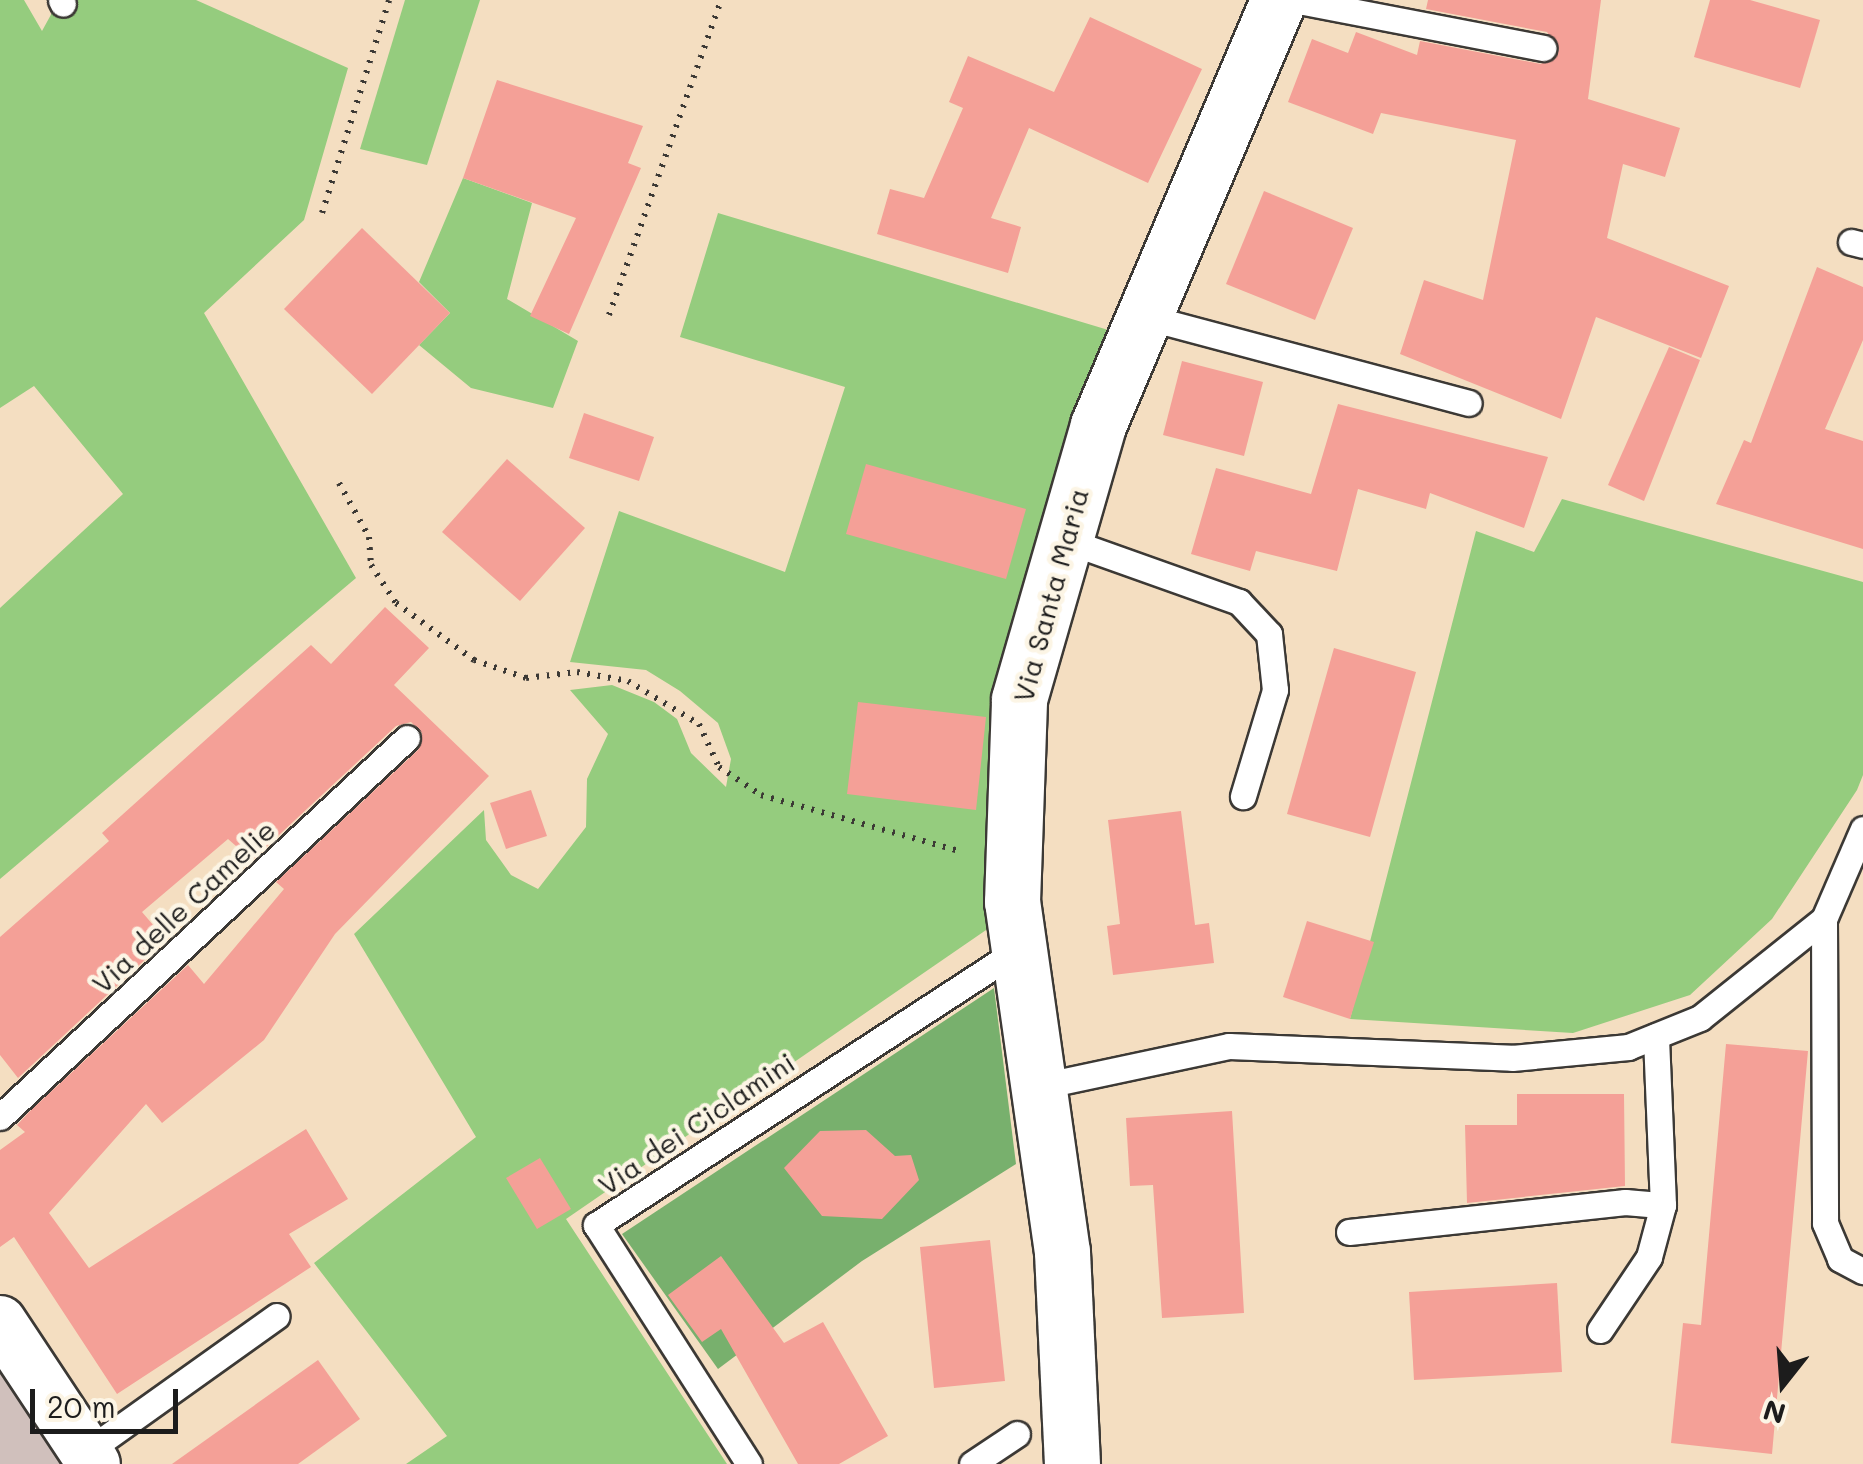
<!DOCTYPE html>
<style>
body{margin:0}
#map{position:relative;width:1863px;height:1464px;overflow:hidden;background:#f4dec1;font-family:Mali,sans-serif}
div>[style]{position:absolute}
.industrial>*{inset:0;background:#d0c0bc}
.green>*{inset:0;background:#95cc7e}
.forest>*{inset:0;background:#78b06d}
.building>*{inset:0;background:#f4a097}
.path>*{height:6px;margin-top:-3px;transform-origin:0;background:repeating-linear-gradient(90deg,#3c3935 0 2.5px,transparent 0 10.5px)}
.roads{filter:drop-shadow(2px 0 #3c3935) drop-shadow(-2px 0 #3c3935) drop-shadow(0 2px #3c3935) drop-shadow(0 -2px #3c3935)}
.lane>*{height:25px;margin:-12.5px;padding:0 12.5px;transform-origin:12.5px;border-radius:12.5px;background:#fff}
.street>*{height:52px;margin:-26px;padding:0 26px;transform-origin:26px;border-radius:26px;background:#fff}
.secondary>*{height:55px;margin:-27.5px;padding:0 27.5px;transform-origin:27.5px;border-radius:27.5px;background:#fff}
span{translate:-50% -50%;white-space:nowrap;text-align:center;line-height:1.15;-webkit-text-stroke:9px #fcf5e5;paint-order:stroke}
.street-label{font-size:28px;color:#1c1c1c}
.north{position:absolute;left:1733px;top:1334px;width:100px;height:100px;-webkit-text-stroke:8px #fcf5e5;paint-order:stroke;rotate:197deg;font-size:28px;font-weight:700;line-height:40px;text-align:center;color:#1c1c1c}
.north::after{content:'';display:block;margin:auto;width:35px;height:45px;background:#1c1c1c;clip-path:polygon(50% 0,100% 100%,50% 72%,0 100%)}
.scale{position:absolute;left:30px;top:1389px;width:148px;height:45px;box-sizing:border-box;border:5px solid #1c1c1c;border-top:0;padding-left:12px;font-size:30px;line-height:35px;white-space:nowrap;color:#1c1c1c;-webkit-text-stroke:8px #fcf5e5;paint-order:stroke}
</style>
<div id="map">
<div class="industrial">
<i style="clip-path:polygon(0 1361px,71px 1464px,0 1464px)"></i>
</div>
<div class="green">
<i style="clip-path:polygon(0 0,24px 0,42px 31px,59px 0,196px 0,348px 68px,304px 220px,204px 313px,356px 578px,0 879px,0 608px,123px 494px,34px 386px,0 408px)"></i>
<i style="clip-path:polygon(405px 0,480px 0,427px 165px,360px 149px)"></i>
<i style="clip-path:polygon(463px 178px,532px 203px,507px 299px,578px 341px,553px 408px,471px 388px,419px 345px,450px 313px,419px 282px)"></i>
<i style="clip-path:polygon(718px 213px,1115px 332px,989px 928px,566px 1219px,727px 1464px,406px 1464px,447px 1436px,314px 1263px,476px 1137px,354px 934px,484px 810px,486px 840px,511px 875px,538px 889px,586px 827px,587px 779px,608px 734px,570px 690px,612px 685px,654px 702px,677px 719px,691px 753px,726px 787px,731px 759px,718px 723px,680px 691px,646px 670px,570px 662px,619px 511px,785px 572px,845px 387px,680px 337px)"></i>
<i style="clip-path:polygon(1562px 499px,1863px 582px,1863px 775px,1857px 790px,1772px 919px,1690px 995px,1573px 1033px,1350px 1019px,1476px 531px,1534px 552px)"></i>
</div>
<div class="forest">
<i style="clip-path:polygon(994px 988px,1016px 1164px,862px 1261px,718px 1369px,622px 1234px)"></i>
</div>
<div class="building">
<i style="clip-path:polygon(1428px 0,1601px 0,1588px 99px,1680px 128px,1665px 177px,1623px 164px,1607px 238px,1729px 286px,1701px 358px,1596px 317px,1561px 419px,1400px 354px,1424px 280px,1483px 300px,1516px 140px,1381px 113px,1373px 134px,1288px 102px,1312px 39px,1348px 53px,1356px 32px,1417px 55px,1420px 41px,1541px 64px,1559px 50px,1547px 32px,1426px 9px)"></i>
<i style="clip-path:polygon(1710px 0,1750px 0,1820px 20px,1800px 88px,1694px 57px)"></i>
<i style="clip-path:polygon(1090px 17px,1202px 69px,1148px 183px,1029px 128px,991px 218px,1021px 227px,1008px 273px,877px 234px,890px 189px,924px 198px,963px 108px,949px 102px,968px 56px,1054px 92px)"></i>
<i style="clip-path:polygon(497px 80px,643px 126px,628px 163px,641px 168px,569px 334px,530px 316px,576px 218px,463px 178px)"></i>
<i style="clip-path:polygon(1264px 191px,1353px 228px,1315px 320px,1226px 284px)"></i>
<i style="clip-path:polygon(362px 228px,450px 313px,372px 394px,284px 309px)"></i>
<i style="clip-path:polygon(1817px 267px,1863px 287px,1863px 340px,1825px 429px,1863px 441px,1863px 549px,1716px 504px,1744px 440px,1751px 443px)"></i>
<i style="clip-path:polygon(1669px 347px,1700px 360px,1644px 501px,1608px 485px)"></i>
<i style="clip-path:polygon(1182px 361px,1263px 382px,1244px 456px,1163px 435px)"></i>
<i style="clip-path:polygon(1338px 404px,1548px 457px,1524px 528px,1430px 493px,1426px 509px,1358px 489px,1337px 571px,1256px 551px,1250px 571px,1191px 554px,1216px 468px,1311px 494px)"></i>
<i style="clip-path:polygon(584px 413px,654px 437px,639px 481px,569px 458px)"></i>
<i style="clip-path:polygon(507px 459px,585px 528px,520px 601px,442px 532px)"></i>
<i style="clip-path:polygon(866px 464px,1026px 509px,1006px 579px,846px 534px)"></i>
<i style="clip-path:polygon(385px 607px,429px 648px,394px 685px,489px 776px,335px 934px,264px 1040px,162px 1123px,146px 1104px,49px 1213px,89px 1268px,306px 1129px,348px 1199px,289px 1234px,311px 1267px,117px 1394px,14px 1237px,0 1247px,0 1150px,25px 1132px,17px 1125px,29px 1112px,188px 965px,204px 984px,284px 889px,276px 882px,418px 750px,422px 733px,411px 722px,396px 726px,252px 860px,228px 839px,142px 912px,166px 940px,18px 1078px,0 1055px,0 937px,109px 841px,102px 833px,311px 645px,331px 664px)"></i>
<i style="clip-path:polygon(1334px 648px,1416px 672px,1370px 837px,1287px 814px)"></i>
<i style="clip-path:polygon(858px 702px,986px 717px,976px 810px,847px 794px)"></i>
<i style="clip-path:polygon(531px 790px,547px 836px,506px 849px,490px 803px)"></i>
<i style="clip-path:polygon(1181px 811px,1195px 925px,1209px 923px,1214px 963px,1113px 975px,1107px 926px,1120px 924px,1108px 820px)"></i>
<i style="clip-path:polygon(1307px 921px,1374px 942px,1350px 1019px,1283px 997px)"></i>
<i style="clip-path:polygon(1726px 1044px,1808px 1051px,1772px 1454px,1671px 1443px,1683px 1323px,1701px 1325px)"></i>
<i style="clip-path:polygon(1517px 1094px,1624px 1094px,1625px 1186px,1467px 1203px,1465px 1125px,1517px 1125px)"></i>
<i style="clip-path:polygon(1232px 1111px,1244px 1313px,1162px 1318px,1153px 1185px,1130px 1186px,1126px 1118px)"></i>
<i style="clip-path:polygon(866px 1130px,895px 1156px,911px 1155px,919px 1180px,882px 1219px,822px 1216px,784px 1168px,820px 1131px)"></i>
<i style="clip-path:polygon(540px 1158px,571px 1209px,537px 1229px,506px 1178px)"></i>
<i style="clip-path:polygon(990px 1240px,1005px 1381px,934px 1388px,920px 1247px)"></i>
<i style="clip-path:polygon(721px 1256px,784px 1343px,823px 1322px,888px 1436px,839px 1464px,798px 1464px,721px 1329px,702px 1342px,668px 1295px)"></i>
<i style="clip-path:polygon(1557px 1283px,1562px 1372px,1414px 1380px,1409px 1292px)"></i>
<i style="clip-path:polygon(318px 1360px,360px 1419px,298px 1464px,172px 1464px)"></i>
</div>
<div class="path">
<i style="left:322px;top:213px;width:223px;rotate:-72.5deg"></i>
<i style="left:609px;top:315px;width:334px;rotate:-70.4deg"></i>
<i style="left:339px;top:483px;width:62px;rotate:60.9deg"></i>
<i style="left:369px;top:537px;width:28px;rotate:86deg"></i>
<i style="left:371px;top:565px;width:45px;rotate:56.7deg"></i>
<i style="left:396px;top:603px;width:97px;rotate:36.2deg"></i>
<i style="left:474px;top:660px;width:55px;rotate:19.1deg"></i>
<i style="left:526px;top:678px;width:51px;rotate:-6.7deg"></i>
<i style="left:577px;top:672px;width:52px;rotate:10deg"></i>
<i style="left:628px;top:681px;width:83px;rotate:31.2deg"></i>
<i style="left:699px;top:724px;width:47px;rotate:65.1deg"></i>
<i style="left:719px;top:767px;width:50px;rotate:33.7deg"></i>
<i style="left:761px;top:795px;width:209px;rotate:15.8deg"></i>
</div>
<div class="roads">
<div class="lane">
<i style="left:61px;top:0;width:4px;rotate:63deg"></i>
<i style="left:1294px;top:0;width:254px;rotate:10.9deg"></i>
<i style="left:1851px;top:242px;width:12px;rotate:14deg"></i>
<i style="left:1142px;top:316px;width:338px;rotate:14.9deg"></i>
<i style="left:1062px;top:539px;width:188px;rotate:19.6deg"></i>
<i style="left:1239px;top:602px;width:44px;rotate:46.8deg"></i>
<i style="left:1269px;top:634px;width:56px;rotate:83.9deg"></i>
<i style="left:1275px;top:690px;width:111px;rotate:106.8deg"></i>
<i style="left:1824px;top:919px;width:304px;rotate:89.8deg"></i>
<i style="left:1825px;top:1223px;width:39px;rotate:67deg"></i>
<i style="left:1840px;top:1259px;width:26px;rotate:28deg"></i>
<i style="left:1041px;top:1086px;width:192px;rotate:-12deg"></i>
<i style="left:1229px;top:1046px;width:283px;rotate:2.4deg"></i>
<i style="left:1512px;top:1058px;width:117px;rotate:-5.4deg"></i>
<i style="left:1628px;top:1047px;width:78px;rotate:-21.9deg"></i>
<i style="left:1700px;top:1018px;width:159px;rotate:-38.6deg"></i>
<i style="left:1824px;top:919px;width:98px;rotate:-66.6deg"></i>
<i style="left:0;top:1117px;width:556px;rotate:-42.96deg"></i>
<i style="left:1349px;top:1232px;width:278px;rotate:-6.2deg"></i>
<i style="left:1625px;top:1202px;width:38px;rotate:5deg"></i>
<i style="left:1600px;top:1330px;width:88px;rotate:-56.1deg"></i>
<i style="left:1649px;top:1257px;width:54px;rotate:-74.9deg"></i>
<i style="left:1663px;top:1205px;width:169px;rotate:-92.4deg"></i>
<i style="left:86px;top:1452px;width:234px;rotate:-35.5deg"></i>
<i style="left:749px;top:1464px;width:284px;rotate:-122.6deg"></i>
<i style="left:596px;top:1225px;width:504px;rotate:-33.09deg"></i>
<i style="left:972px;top:1464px;width:54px;rotate:-33.7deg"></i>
</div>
<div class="street">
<i style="left:0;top:1322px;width:170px;rotate:56.5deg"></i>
</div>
<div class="secondary">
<i style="left:1072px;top:1464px;width:212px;rotate:-92.7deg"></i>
<i style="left:1062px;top:1252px;width:354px;rotate:-98.1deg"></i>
<i style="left:1012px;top:902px;width:203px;rotate:-88deg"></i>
<i style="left:1019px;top:699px;width:285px;rotate:-73.9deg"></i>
<i style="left:1098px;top:425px;width:462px;rotate:-67deg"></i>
</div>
</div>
<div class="street-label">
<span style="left:1050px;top:595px;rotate:-75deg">Via Santa Maria</span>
<span style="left:183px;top:906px;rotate:-43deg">Via delle Camelie</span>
<span style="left:696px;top:1123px;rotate:-34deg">Via dei Ciclamini</span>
</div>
<div class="north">N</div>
<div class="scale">20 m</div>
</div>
